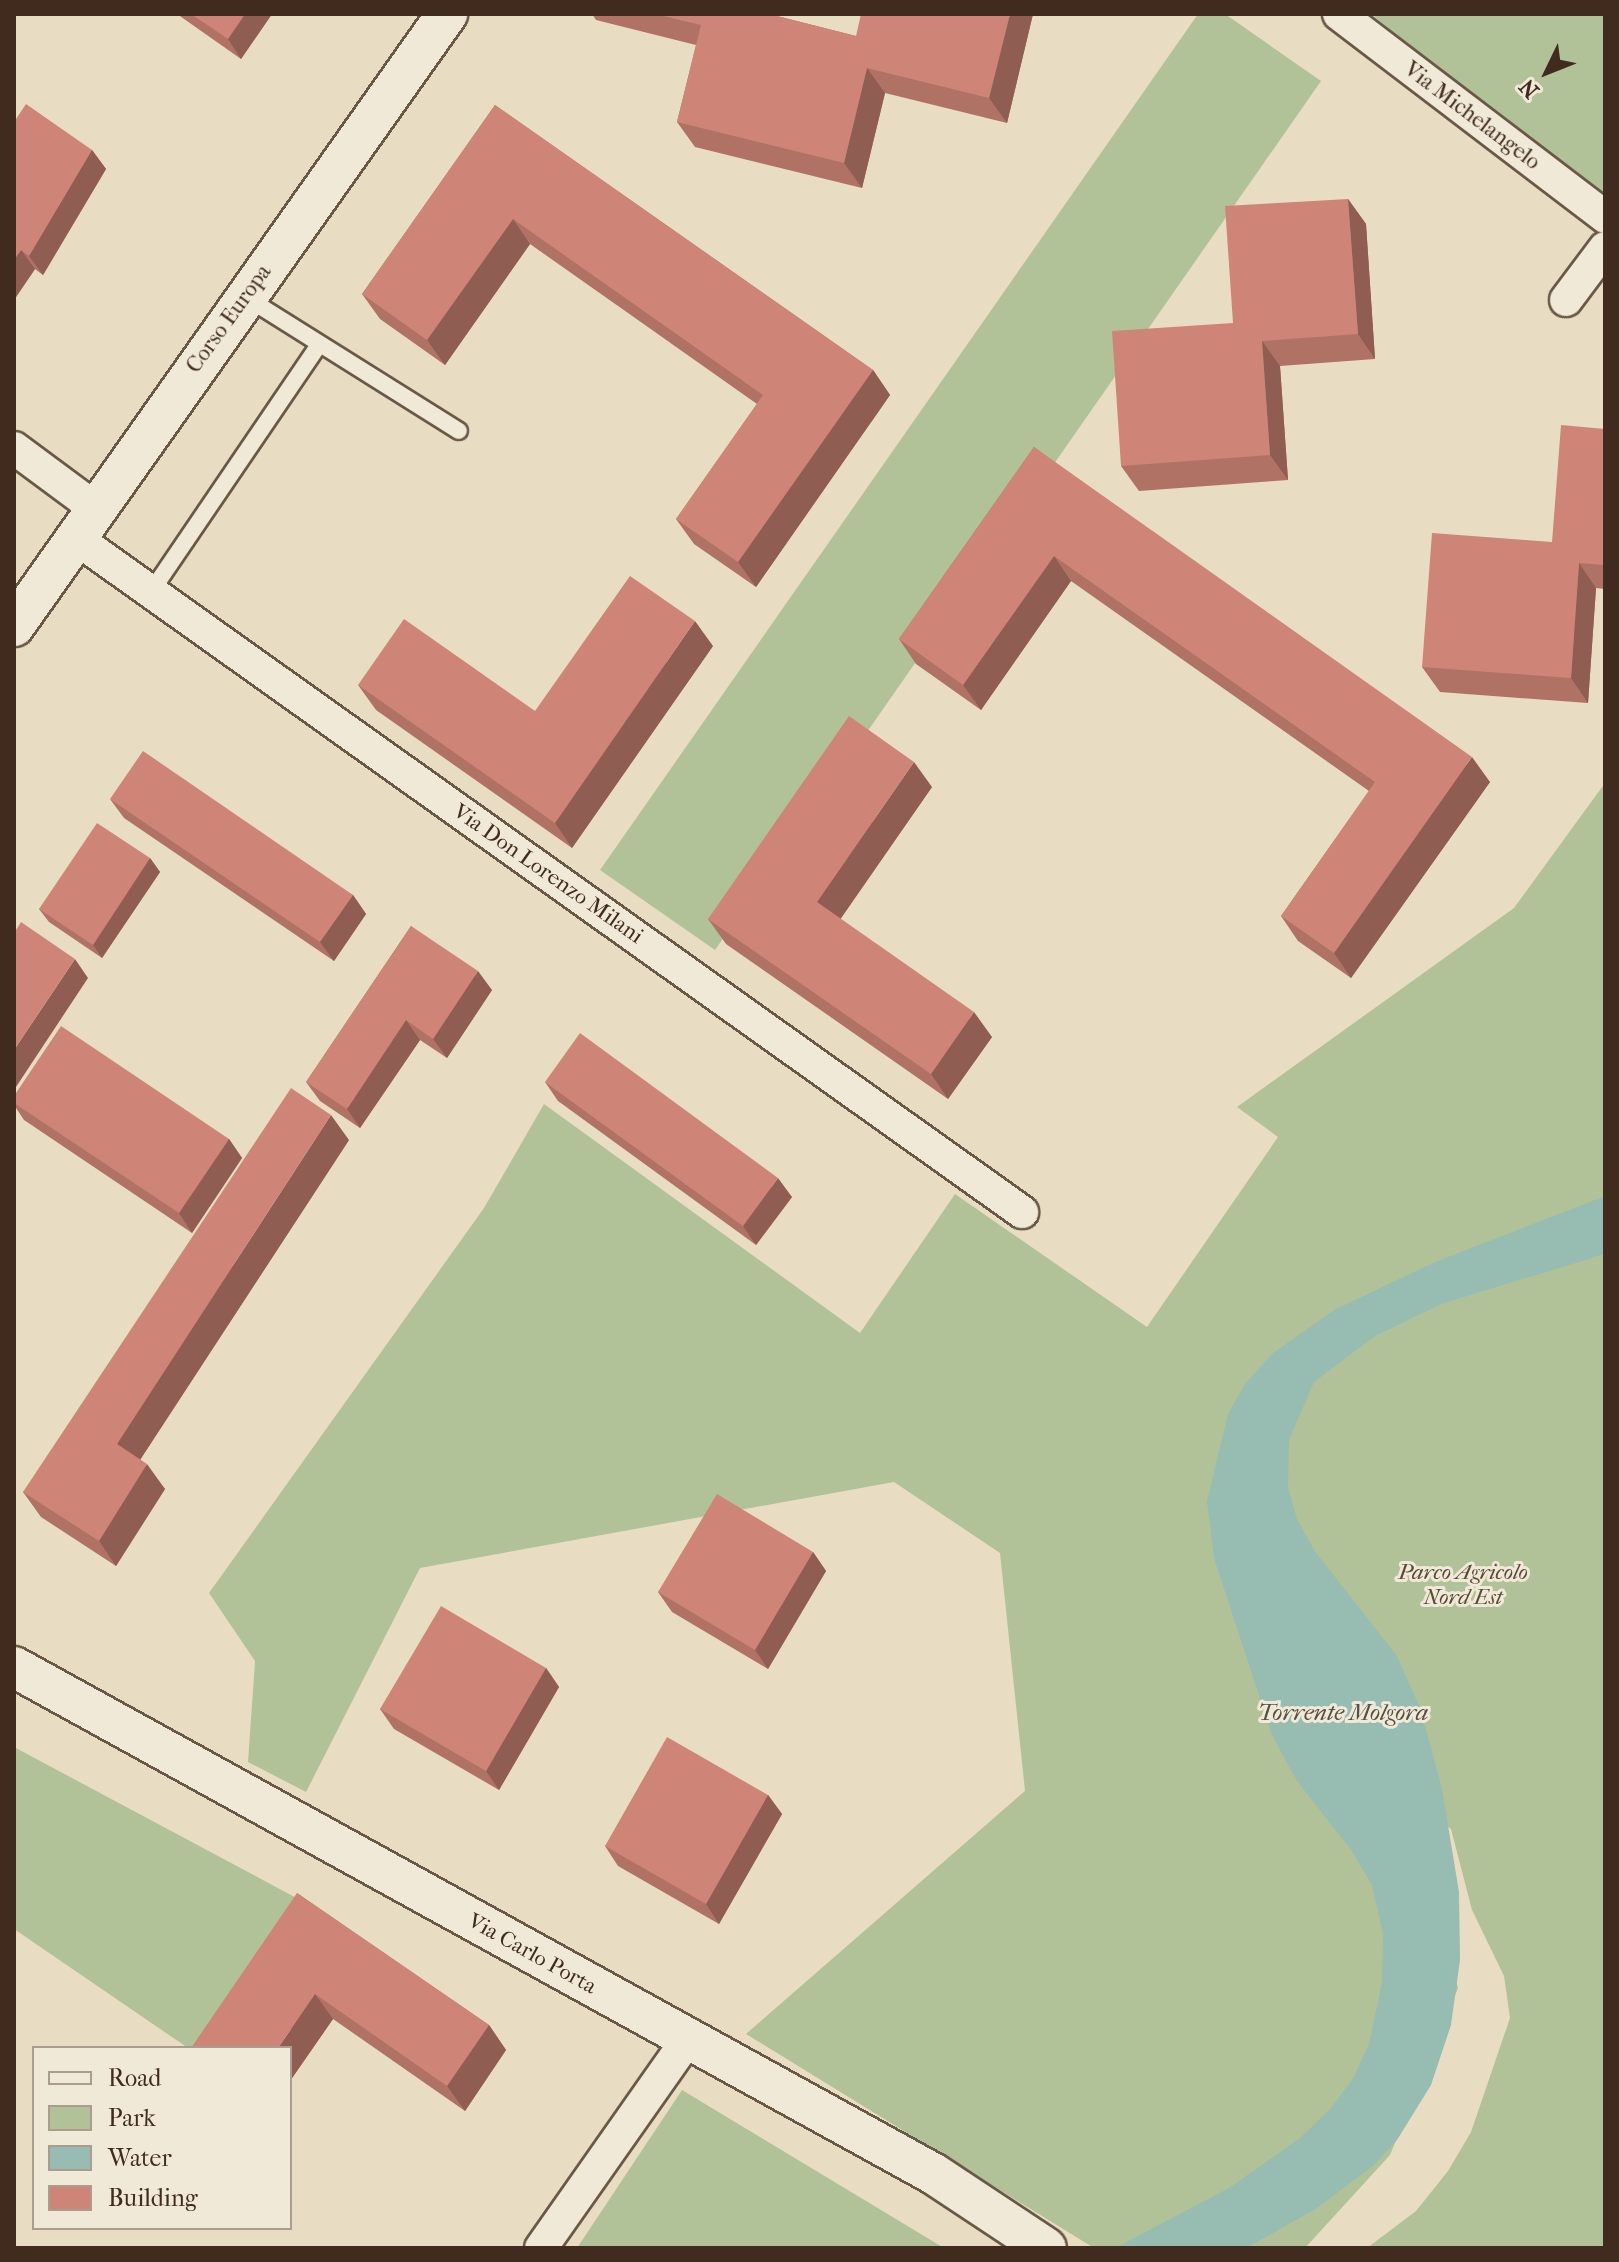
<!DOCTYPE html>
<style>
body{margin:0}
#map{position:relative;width:1619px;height:2262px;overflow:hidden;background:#e8ddc3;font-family:"IM FELL French Canon",serif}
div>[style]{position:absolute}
.green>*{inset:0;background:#b1c298}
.water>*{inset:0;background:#97bcb1}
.roads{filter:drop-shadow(2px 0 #6a5847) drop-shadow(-2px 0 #6a5847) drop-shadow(0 2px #6a5847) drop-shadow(0 -2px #6a5847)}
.service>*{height:16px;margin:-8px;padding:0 8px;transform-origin:8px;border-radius:8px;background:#f0e9d8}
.minor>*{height:32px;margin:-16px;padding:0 16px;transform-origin:16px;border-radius:16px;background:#f0e9d8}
.tertiary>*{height:40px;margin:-20px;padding:0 20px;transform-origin:20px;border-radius:20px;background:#f0e9d8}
.wall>*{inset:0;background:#b17266}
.shaded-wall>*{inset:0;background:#905d53}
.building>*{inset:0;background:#ce8577}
span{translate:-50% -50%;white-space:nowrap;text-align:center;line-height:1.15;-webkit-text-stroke:6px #f0e9d8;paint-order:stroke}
.street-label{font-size:22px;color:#402b1e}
.park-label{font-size:22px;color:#574936;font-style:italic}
.water-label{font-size:24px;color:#564f43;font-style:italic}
.frame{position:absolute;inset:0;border:16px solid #402b1e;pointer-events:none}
.legend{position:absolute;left:32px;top:2046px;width:260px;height:184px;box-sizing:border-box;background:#f0e9d8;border:2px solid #aa9d8e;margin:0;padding:10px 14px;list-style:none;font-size:24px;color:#402b1e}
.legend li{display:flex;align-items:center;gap:16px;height:40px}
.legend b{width:40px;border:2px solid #aa9d8e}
.north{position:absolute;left:1507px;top:32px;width:80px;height:80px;-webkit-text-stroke:6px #f0e9d8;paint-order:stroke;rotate:227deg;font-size:22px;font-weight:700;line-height:32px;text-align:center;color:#402b1e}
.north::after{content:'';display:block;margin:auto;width:28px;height:36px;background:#402b1e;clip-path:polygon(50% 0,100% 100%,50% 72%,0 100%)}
</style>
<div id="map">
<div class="green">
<i style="clip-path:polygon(1198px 14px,1225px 14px,1321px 81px,715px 950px,600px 870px)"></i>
<i style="clip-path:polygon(1371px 14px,1605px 14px,1605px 205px)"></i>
<i style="clip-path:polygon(1605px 783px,1605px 2248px,1367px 2248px,1416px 2211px,1448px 2171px,1471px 2132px,1510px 2018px,1504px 1976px,1472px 1910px,1451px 1829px,1398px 1789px,1458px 1988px,1390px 2155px,1305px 2248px,1094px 2248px,746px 2034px,1025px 1791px,1000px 1553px,894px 1482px,420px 1568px,306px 1792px,248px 1762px,255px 1661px,209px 1593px,484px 1208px,544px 1104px,860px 1333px,955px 1194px,1147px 1327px,1278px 1137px,1237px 1107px,1514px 908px)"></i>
<i style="clip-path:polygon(14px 1747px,304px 1902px,200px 2048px,188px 2048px,14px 1929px)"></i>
<i style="clip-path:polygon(682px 2090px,944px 2248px,577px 2248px)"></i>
</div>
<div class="water">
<i style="clip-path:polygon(1605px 1196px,1605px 1254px,1441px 1304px,1375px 1336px,1314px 1382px,1289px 1440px,1288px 1487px,1297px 1519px,1314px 1550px,1397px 1656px,1420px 1708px,1442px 1789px,1459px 1892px,1460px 1960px,1451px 2025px,1431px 2085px,1397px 2140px,1374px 2165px,1317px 2208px,1257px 2242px,1245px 2248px,1115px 2248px,1229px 2188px,1300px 2138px,1330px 2109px,1354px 2077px,1369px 2044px,1382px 1982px,1383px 1934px,1372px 1885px,1351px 1850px,1297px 1781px,1272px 1735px,1214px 1558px,1207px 1501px,1228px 1414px,1245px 1384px,1273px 1353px,1334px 1310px,1435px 1262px)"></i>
</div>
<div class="roads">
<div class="service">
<i style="left:247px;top:298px;width:250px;rotate:32.1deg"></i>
<i style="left:151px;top:592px;width:299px;rotate:-55.8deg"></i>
</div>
<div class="minor">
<i style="left:1339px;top:14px;width:335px;rotate:37.3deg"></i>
<i style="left:1566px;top:300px;width:65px;rotate:-53.1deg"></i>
<i style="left:14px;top:448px;width:101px;rotate:36.5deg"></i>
<i style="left:74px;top:537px;width:1164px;rotate:35.45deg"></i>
<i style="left:541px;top:2248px;width:256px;rotate:-54.9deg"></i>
</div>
<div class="tertiary">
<i style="left:14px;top:626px;width:750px;rotate:-54.72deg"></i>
<i style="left:14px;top:1667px;width:1050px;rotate:28.86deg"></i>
<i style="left:934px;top:2174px;width:134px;rotate:33.5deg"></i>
</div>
</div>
<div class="wall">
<i style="clip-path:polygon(177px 14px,272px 14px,241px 59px)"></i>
<i style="clip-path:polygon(592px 14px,769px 14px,856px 36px,1033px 14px,1007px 123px,885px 93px,862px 188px,695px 147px,677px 122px,696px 45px,596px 20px)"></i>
<i style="clip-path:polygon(495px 105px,873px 370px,890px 395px,756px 587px,694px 544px,676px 519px,757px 404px,530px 244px,445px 365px,380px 319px,362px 294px)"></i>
<i style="clip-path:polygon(14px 122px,92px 150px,106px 169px,43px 275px,35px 269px,14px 300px)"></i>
<i style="clip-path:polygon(1348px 199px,1366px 224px,1375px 359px,1280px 366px,1288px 480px,1139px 491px,1121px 466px,1233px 323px)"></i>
<i style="clip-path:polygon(1605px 429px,1605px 589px,1596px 588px,1588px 703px,1440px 692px,1422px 667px,1552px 542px)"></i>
<i style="clip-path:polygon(1034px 447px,1490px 782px,1351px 978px,1298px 941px,1281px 916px,1369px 791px,1071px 581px,981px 710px,916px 664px,899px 639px)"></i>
<i style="clip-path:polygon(713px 646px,572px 848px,376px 710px,358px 685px,535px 711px)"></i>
<i style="clip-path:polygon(932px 787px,840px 919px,992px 1037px,948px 1099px,726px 944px,708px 919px)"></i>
<i style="clip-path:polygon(110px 799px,353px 895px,366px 914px,334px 961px,124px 818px)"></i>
<i style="clip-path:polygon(150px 858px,160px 872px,102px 958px,49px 922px,39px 909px)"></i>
<i style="clip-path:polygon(411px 926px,492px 990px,447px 1058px,420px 1040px,360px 1128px,320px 1101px,306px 1082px)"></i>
<i style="clip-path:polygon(545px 1082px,792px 1197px,756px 1245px,558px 1101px)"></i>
<i style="clip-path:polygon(14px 1096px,229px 1139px,242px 1158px,192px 1233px,24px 1120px,14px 1105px)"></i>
<i style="clip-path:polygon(349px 1140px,140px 1460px,165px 1489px,116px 1566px,41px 1517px,23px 1492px)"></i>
<i style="clip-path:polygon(813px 1552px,826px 1571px,768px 1669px,672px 1612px,658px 1592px)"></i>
<i style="clip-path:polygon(546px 1668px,559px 1687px,499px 1790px,394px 1729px,380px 1709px)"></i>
<i style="clip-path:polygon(768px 1795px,782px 1814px,719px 1924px,618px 1866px,605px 1846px)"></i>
<i style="clip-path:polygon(297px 1893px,489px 2025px,506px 2050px,465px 2111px,333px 2019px,290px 2081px,290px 2048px)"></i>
</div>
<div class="shaded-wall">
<i style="clip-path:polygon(245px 14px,272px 14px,241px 59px,228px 39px)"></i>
<i style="clip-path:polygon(1010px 14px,1033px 14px,1007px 123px,989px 98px)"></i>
<i style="clip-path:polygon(867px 68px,885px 93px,862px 188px,844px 163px)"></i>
<i style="clip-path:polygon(92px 150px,106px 169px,43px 275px,29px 256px)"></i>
<i style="clip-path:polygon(1348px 199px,1366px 224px,1375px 359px,1358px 334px)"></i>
<i style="clip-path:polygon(513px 219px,530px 244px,445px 365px,427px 340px)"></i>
<i style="clip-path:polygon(21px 250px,35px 269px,14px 300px,14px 260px)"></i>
<i style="clip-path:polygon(1262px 341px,1280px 366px,1288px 480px,1270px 455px)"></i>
<i style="clip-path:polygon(873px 370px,890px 395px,756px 587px,738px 562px)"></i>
<i style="clip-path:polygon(1054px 556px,1071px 581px,981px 710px,963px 685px)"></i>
<i style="clip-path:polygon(1579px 563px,1596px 588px,1588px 703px,1571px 678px)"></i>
<i style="clip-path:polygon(695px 621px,713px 646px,572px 848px,555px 823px)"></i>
<i style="clip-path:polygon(1472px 757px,1490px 782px,1351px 978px,1334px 953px)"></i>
<i style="clip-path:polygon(914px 762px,932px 787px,835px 927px,817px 902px)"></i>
<i style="clip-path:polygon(150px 858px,160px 872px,102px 958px,93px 945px)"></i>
<i style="clip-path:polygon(353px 895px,366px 914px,334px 961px,320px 942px)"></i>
<i style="clip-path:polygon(75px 959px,88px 978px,14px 1090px,14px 1050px)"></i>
<i style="clip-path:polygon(478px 971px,492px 990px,447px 1058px,433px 1039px)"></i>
<i style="clip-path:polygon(974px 1012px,992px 1037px,948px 1099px,931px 1074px)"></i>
<i style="clip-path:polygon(406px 1020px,420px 1040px,360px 1128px,347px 1109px)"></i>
<i style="clip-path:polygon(331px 1115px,349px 1140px,134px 1469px,117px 1444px)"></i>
<i style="clip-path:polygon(229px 1139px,242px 1158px,192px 1233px,179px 1213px)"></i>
<i style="clip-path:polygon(778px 1178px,792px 1197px,756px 1245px,743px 1226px)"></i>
<i style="clip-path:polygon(147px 1464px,165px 1489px,116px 1566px,99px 1541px)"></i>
<i style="clip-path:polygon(813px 1552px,826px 1571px,768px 1669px,755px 1650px)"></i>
<i style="clip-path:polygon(546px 1668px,559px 1687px,499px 1790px,486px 1771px)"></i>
<i style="clip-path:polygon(768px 1795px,782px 1814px,719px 1924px,706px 1904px)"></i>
<i style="clip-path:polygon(315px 1994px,333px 2019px,290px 2081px,290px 2048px,278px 2048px)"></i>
<i style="clip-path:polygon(489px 2025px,506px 2050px,465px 2111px,447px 2086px)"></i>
</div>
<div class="building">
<i style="clip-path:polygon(191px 14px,245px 14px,228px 39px)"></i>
<i style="clip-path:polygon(655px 14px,769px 14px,856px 36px,861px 14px,1010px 14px,989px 98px,867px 68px,844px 163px,677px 122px,701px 25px)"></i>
<i style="clip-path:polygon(26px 104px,92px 150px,29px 256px,21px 250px,14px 260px,14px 122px)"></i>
<i style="clip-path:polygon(495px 105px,873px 370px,738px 562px,676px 519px,763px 395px,513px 219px,427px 340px,362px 294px)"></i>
<i style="clip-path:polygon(1348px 199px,1358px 334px,1262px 341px,1270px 455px,1121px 466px,1112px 331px,1233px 323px,1225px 206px)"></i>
<i style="clip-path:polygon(1561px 425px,1605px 429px,1605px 565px,1579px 563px,1571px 678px,1422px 667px,1432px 533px,1552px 542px)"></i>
<i style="clip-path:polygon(1034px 447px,1472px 757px,1334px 953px,1281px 916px,1375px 782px,1054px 556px,963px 685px,899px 639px)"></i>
<i style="clip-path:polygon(630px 576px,695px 621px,555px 823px,358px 685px,404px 619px,535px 711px)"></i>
<i style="clip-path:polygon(849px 716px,914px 762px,817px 902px,974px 1012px,931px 1074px,708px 919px)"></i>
<i style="clip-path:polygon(143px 751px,353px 895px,320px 942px,110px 799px)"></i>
<i style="clip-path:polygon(97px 823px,150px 858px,93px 945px,39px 909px)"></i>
<i style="clip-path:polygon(21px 922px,75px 959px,14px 1050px,14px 933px)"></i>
<i style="clip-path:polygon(411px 926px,478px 971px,433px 1039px,406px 1020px,347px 1109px,306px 1082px)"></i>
<i style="clip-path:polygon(61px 1026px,229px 1139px,179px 1213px,14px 1103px,14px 1096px)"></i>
<i style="clip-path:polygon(580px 1033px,778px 1178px,743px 1226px,545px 1082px)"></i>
<i style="clip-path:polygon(291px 1088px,331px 1115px,117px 1444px,147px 1464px,99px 1541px,23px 1492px)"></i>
<i style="clip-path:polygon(717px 1494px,813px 1552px,755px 1650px,658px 1592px)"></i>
<i style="clip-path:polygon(441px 1606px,546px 1668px,486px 1771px,380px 1709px)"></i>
<i style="clip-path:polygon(667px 1737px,768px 1795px,706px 1904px,605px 1846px)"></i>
<i style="clip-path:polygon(297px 1893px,489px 2025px,447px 2086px,315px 1994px,278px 2048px,191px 2048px)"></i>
</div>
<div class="street-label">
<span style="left:1472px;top:116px;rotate:37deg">Via Michelangelo</span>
<span style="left:229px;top:319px;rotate:-54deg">Corso Europa</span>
<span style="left:548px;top:874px;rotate:35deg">Via Don Lorenzo Milani</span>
<span style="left:532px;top:1954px;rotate:29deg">Via Carlo Porta</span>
</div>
<div class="park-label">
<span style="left:1463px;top:1585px">Parco Agricolo<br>Nord Est</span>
</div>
<div class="water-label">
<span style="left:1343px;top:1713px">Torrente Molgora</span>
</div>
<div class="frame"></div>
<ul class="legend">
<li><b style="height:10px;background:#f0e9d8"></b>Road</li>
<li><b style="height:22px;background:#b1c298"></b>Park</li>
<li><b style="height:22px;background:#97bcb1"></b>Water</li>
<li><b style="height:22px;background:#ce8577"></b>Building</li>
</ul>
<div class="north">N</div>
</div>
